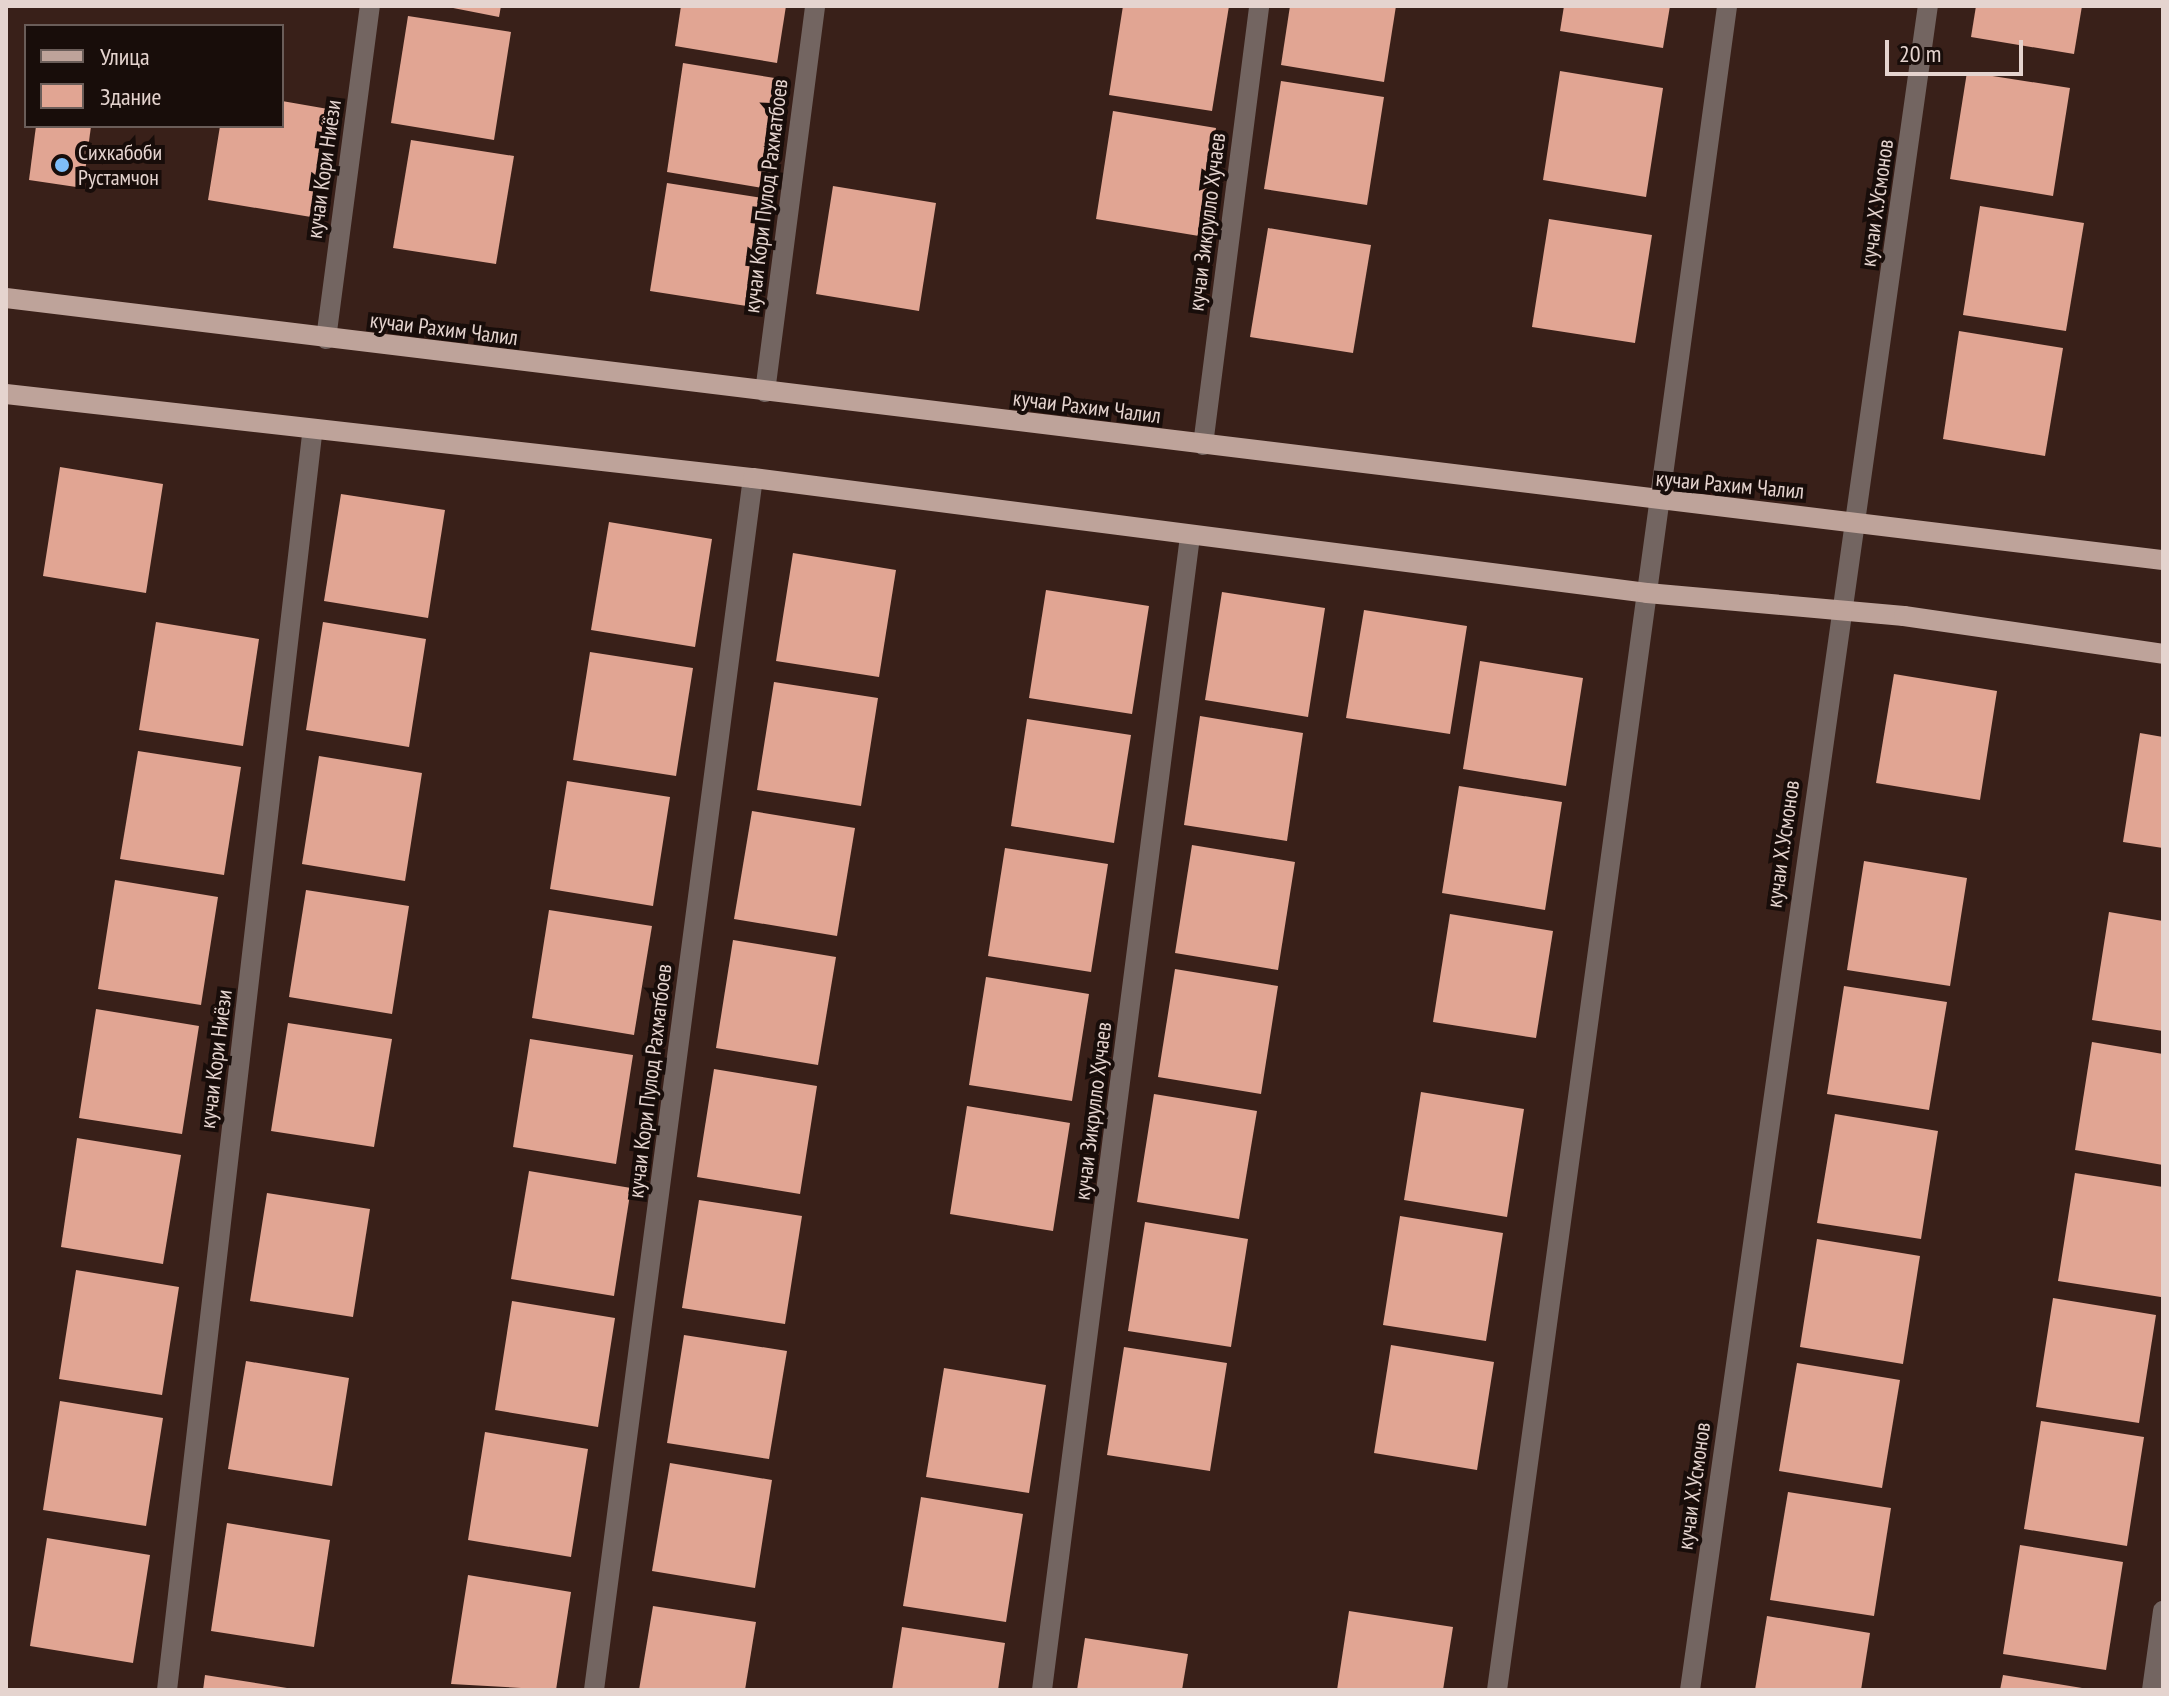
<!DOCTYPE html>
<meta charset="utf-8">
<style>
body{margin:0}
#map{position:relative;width:2169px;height:1696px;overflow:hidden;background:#392019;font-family:"PT Sans Narrow",sans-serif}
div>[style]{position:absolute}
.building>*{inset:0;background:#e1a593}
.minor>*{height:20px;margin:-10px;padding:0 10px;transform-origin:10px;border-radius:10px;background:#736561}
.major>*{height:20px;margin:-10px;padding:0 10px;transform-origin:10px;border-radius:10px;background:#bea39a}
.dots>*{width:22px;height:22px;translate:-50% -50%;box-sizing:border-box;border:4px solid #180d0a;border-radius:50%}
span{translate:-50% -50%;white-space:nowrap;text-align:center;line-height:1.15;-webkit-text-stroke:8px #180d0a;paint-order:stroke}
.poi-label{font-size:22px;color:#e5d4cf}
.left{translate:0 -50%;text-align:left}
.street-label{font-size:22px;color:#e5d4cf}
.frame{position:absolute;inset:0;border:8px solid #e5d4cf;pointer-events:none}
.legend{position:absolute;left:24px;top:24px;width:260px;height:104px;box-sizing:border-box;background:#180d0a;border:2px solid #6a5d59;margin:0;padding:10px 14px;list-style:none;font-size:24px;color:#e5d4cf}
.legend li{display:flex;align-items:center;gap:16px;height:40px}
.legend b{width:40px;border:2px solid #6a5d59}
.scale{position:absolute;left:1885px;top:40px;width:138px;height:36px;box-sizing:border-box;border:4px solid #e5d4cf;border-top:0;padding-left:10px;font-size:24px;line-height:28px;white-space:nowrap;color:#e5d4cf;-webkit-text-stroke:6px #180d0a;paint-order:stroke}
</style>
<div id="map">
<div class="building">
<i style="clip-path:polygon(443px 6px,501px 6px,499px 17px)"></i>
<i style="clip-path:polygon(681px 6px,786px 6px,777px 63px,675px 46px)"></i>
<i style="clip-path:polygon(1123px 6px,1229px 6px,1212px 111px,1109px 95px)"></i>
<i style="clip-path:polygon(1290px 6px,1396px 6px,1384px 82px,1281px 65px)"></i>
<i style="clip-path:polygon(1564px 6px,1670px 6px,1663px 48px,1560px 31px)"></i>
<i style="clip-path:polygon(1976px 6px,2082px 6px,2074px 54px,1971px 37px)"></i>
<i style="clip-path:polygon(408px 16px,511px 32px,494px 140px,391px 123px)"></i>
<i style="clip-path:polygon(683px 63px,787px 80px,769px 189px,667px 172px)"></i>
<i style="clip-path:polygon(1560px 71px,1663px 88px,1646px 197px,1543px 180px)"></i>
<i style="clip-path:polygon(1967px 72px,2070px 88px,2053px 196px,1950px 179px)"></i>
<i style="clip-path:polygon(1281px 81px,1384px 97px,1367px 205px,1264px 189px)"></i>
<i style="clip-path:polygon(282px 101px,328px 109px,311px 217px,208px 200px,220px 126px,282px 126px)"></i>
<i style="clip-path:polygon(1113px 111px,1216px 128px,1199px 236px,1096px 219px)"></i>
<i style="clip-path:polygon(36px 126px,91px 126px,83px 188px,29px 180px)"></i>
<i style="clip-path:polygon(411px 140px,514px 156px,496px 264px,393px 248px)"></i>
<i style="clip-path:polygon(667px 183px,769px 199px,753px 307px,650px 291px)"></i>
<i style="clip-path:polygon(833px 186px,936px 203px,919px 311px,816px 294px)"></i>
<i style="clip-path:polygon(1980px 206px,2084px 223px,2066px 331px,1963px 315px)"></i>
<i style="clip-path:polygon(1549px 219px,1652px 235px,1635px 343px,1532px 327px)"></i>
<i style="clip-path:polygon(1268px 228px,1371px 245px,1353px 353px,1250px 337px)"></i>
<i style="clip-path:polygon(1959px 331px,2063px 348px,2045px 456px,1943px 439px)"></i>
<i style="clip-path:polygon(60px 467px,163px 484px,146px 593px,43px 576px)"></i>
<i style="clip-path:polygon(341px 494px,445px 510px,428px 618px,324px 601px)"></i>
<i style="clip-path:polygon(609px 522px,712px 539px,695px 647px,591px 630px)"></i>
<i style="clip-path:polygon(793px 553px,896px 570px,879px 677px,776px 661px)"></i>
<i style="clip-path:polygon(1046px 590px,1149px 606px,1132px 714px,1029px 698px)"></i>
<i style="clip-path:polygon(1222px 592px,1325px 608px,1308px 717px,1205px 700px)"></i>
<i style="clip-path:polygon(1364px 610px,1467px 626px,1450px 734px,1346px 718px)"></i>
<i style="clip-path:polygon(156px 622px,259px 639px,243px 746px,139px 730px)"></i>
<i style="clip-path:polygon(323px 622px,426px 639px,409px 747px,306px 730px)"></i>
<i style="clip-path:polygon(590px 652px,693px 668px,676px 776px,573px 760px)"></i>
<i style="clip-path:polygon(1480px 661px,1583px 678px,1566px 786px,1463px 769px)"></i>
<i style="clip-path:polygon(1894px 674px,1997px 691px,1980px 800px,1876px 783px)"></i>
<i style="clip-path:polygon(774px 682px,878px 698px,861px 806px,757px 790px)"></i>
<i style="clip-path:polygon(1200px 716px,1303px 733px,1287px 841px,1184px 825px)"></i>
<i style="clip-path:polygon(1027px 719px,1131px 735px,1114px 843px,1011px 826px)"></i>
<i style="clip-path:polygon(2140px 733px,2163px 737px,2163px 848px,2123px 842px)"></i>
<i style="clip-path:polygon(138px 751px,241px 767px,224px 875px,120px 859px)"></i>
<i style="clip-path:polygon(319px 756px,422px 773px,405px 881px,302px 864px)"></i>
<i style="clip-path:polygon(567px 781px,670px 797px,653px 906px,550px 889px)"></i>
<i style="clip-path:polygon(1459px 786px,1562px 802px,1545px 910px,1442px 893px)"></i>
<i style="clip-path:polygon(752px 811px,855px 828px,837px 936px,734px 919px)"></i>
<i style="clip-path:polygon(1192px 845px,1295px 862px,1278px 970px,1175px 953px)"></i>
<i style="clip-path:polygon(1005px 848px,1108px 864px,1091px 972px,988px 956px)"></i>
<i style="clip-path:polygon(1864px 861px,1967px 878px,1950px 986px,1847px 970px)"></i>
<i style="clip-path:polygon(115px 880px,218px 897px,201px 1005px,98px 989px)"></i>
<i style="clip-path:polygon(306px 890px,409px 906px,392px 1014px,289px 997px)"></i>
<i style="clip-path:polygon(549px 910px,652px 926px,634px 1035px,532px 1018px)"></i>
<i style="clip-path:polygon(2109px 912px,2163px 921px,2163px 1031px,2092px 1020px)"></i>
<i style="clip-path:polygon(1450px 914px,1553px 931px,1536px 1038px,1433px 1022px)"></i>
<i style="clip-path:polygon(733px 940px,836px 957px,818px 1065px,716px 1048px)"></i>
<i style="clip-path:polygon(1175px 969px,1278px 986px,1261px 1094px,1158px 1077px)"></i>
<i style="clip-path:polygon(986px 977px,1089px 994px,1072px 1101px,969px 1085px)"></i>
<i style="clip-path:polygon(1844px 986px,1947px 1002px,1929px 1110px,1827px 1094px)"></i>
<i style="clip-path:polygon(96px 1009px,199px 1026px,182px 1134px,79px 1118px)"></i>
<i style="clip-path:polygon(288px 1023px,392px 1039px,374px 1147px,271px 1131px)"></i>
<i style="clip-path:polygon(530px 1039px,633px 1055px,616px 1164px,513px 1147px)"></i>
<i style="clip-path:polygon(2092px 1042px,2163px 1054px,2163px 1165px,2075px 1150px)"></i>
<i style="clip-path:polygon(714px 1069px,817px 1086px,800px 1194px,697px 1177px)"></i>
<i style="clip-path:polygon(1421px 1092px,1524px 1109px,1507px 1217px,1404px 1200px)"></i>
<i style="clip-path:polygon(1154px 1094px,1257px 1111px,1239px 1219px,1137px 1202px)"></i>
<i style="clip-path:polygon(967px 1106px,1070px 1123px,1053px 1231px,950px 1214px)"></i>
<i style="clip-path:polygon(1835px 1114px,1938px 1131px,1921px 1239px,1817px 1223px)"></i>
<i style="clip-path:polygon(77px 1138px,181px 1155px,163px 1264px,61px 1247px)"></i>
<i style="clip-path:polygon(529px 1171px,631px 1188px,614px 1296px,511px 1279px)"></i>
<i style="clip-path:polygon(2075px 1173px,2163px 1187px,2161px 1297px,2058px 1281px)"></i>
<i style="clip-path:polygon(267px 1193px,370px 1209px,353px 1317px,250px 1301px)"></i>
<i style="clip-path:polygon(699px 1200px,802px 1216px,785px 1324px,682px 1308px)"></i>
<i style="clip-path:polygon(1400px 1216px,1503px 1233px,1486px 1341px,1383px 1325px)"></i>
<i style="clip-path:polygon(1145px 1222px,1248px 1239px,1231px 1347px,1128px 1331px)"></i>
<i style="clip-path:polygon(1817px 1239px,1920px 1256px,1903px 1364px,1800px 1347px)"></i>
<i style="clip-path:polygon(76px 1270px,179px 1287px,162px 1395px,59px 1379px)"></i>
<i style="clip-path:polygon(2053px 1298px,2156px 1315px,2139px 1423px,2036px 1407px)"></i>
<i style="clip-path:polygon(512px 1301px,615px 1318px,598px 1427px,495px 1410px)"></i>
<i style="clip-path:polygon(684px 1335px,787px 1351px,769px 1459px,667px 1443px)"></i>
<i style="clip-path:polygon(1391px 1345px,1494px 1362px,1477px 1470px,1374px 1453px)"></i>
<i style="clip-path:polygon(1124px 1347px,1227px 1363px,1210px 1471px,1107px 1455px)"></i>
<i style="clip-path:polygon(246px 1361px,349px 1378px,332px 1486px,228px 1469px)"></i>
<i style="clip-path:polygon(1797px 1363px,1900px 1380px,1882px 1488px,1779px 1471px)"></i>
<i style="clip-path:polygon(944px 1368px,1046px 1385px,1029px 1493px,926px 1477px)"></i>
<i style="clip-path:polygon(60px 1401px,163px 1418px,146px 1526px,43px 1510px)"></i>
<i style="clip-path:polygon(2041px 1421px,2144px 1437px,2127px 1546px,2024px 1529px)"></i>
<i style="clip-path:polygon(485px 1432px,588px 1449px,571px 1557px,468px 1540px)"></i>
<i style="clip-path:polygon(670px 1463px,772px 1480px,755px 1588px,652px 1571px)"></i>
<i style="clip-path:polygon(1788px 1492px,1891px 1508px,1874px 1616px,1770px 1600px)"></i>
<i style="clip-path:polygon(921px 1497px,1023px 1514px,1006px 1622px,903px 1606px)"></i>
<i style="clip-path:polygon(227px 1523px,330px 1540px,314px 1647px,211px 1631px)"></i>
<i style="clip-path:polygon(47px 1538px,150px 1555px,133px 1663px,30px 1646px)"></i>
<i style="clip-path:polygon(2020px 1545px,2123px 1562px,2106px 1670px,2003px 1654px)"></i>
<i style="clip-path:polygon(468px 1575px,571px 1592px,556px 1690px,451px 1684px)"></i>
<i style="clip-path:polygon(653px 1606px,756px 1622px,745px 1690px,639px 1690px)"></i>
<i style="clip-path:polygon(1349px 1611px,1453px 1627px,1443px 1690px,1337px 1690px)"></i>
<i style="clip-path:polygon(1767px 1616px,1870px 1633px,1861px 1690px,1755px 1690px)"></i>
<i style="clip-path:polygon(902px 1627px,1005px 1643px,998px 1690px,892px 1690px)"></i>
<i style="clip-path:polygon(1085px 1638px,1188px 1654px,1182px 1690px,1077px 1690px)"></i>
<i style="clip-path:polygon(205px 1675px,287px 1688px,286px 1690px,203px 1690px)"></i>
<i style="clip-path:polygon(2003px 1675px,2082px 1688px,2082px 1690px,2000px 1690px)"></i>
</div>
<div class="minor">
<i style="left:326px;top:339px;width:336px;rotate:-82.5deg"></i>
<i style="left:765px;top:392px;width:389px;rotate:-82.6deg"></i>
<i style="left:1203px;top:445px;width:443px;rotate:-82.7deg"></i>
<i style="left:167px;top:1690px;width:1264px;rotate:-83.41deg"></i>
<i style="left:594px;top:1690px;width:1222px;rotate:-82.53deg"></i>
<i style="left:1042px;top:1690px;width:1162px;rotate:-82.69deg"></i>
<i style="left:1497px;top:1690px;width:1700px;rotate:-82.22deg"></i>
<i style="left:1690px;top:1690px;width:1701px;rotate:-81.96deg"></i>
<i style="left:2152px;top:1690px;width:80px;rotate:-82.1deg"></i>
</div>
<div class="major">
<i style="left:6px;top:298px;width:2173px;rotate:6.93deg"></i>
<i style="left:6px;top:394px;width:752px;rotate:6.42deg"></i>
<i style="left:753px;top:478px;width:901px;rotate:7.33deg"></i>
<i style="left:1647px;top:593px;width:258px;rotate:5.1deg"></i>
<i style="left:1904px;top:616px;width:262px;rotate:8.3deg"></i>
</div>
<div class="dots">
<i style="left:62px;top:165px;background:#7ebdf9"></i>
</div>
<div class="poi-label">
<span class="left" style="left:78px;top:165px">Сихкабоби<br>Рустамчон</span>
</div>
<div class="street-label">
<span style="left:324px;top:169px;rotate:-82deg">кучаи Кори Ниёзи</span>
<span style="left:766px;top:196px;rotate:-83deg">кучаи Кори Пулод Рахматбоев</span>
<span style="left:1877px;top:203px;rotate:-82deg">кучаи Х.Усмонов</span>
<span style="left:1207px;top:222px;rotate:-83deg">кучаи Зикрулло Хучаев</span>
<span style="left:444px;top:329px;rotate:7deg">кучаи Рахим Чалил</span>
<span style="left:1087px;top:407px;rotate:7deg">кучаи Рахим Чалил</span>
<span style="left:1730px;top:485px;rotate:5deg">кучаи Рахим Чалил</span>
<span style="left:1783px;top:844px;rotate:-82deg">кучаи Х.Усмонов</span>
<span style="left:216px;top:1059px;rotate:-83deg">кучаи Кори Ниёзи</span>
<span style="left:650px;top:1081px;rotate:-83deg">кучаи Кори Пулод Рахматбоев</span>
<span style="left:1093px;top:1111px;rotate:-83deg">кучаи Зикрулло Хучаев</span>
<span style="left:1694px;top:1486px;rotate:-82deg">кучаи Х.Усмонов</span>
</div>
<div class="frame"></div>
<ul class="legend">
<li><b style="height:10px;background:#bea39a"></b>Улица</li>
<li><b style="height:22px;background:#e1a593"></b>Здание</li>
</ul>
<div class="scale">20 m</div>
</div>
